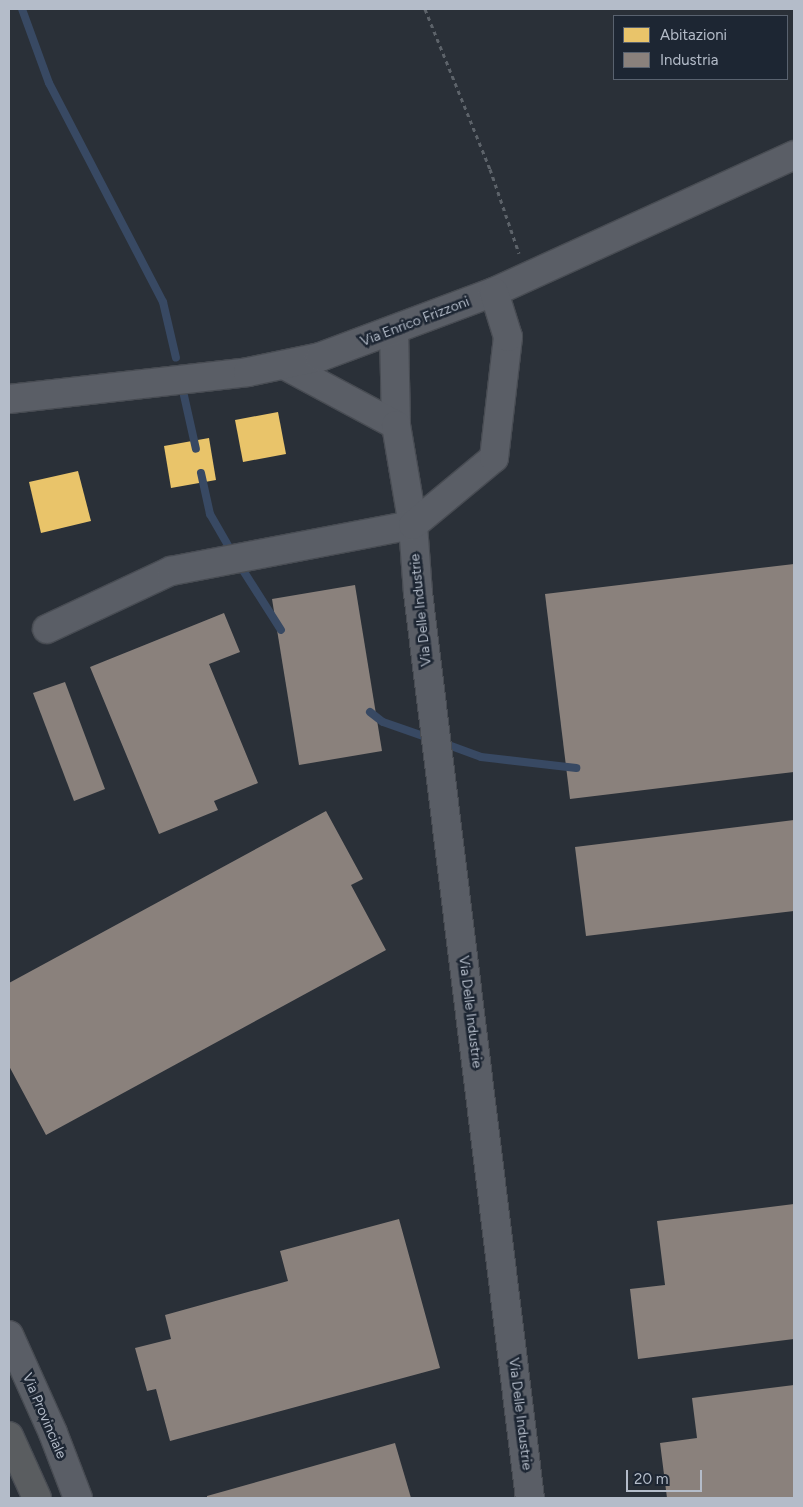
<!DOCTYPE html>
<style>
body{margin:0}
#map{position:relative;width:803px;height:1507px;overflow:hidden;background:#2a3038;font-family:Figtree,sans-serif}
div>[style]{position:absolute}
.homes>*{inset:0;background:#e9c46a}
.industry>*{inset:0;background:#8a817c}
.stream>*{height:8px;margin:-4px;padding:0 4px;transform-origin:4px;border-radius:4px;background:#384963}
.path>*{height:3px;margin-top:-1.5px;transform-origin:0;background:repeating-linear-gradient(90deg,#5d636a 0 4px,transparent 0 8px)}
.roads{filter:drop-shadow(1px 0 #484c53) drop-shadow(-1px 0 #484c53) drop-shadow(0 1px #484c53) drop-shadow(0 -1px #484c53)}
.minor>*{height:28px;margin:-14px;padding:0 14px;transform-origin:14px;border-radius:14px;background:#5a5e66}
.highway>*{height:28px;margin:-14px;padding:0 14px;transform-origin:14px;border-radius:14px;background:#5a5d60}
span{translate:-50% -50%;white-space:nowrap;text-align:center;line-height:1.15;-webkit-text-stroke:5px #1d2633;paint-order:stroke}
.street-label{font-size:14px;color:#b4bcc9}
.frame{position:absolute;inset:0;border:10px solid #b4bcc9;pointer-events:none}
.legend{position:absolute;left:613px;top:15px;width:175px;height:65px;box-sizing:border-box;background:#1d2633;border:1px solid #59626f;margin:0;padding:6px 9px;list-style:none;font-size:15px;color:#b4bcc9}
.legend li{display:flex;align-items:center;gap:10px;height:25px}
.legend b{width:25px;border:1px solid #59626f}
.scale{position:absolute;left:626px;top:1470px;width:76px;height:22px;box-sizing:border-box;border:2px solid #b4bcc9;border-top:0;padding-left:6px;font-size:15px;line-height:18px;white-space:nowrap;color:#b4bcc9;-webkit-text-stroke:4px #1d2633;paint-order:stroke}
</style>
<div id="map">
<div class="homes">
<i style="clip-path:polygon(278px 412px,286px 454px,243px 462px,235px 420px)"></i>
<i style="clip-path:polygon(209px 438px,216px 480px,171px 488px,164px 446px)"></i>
<i style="clip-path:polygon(78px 471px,91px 521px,41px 533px,29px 482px)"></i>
</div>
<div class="industry">
<i style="clip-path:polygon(794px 564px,794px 772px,570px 799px,545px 594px)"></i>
<i style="clip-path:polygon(355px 585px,382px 751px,299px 765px,272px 599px)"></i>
<i style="clip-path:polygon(224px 613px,240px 652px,209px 664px,258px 783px,214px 801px,218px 810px,159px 834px,90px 667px)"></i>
<i style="clip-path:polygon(65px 682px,105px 789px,74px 801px,33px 693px)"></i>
<i style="clip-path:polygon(326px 811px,363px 879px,351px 885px,386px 950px,46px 1135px,9px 1066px,9px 983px)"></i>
<i style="clip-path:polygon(794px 820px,794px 911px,586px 936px,575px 847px)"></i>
<i style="clip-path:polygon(794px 1204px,794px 1339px,638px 1359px,630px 1289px,665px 1285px,657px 1221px)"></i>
<i style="clip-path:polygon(399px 1219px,440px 1368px,170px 1441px,156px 1389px,147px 1391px,135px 1348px,171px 1339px,165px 1315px,288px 1281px,280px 1251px)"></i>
<i style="clip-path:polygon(794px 1385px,794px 1498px,667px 1498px,660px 1443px,697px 1438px,692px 1398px)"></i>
<i style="clip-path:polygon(395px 1443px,411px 1498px,207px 1498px,207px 1496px)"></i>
</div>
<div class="stream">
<i style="left:22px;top:9px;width:79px;rotate:70deg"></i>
<i style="left:49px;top:83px;width:247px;rotate:62.5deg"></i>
<i style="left:163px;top:302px;width:57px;rotate:76.9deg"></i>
<i style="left:183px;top:391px;width:59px;rotate:77.4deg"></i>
<i style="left:201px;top:473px;width:42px;rotate:77.6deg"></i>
<i style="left:210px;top:514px;width:46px;rotate:60.1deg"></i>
<i style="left:239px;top:564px;width:78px;rotate:57.5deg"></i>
<i style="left:370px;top:712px;width:16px;rotate:38deg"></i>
<i style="left:383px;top:722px;width:49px;rotate:19.2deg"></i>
<i style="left:443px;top:743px;width:40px;rotate:20.2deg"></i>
<i style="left:481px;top:757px;width:96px;rotate:6.6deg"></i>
</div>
<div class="path">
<i style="left:425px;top:9px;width:173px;rotate:67.9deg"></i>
<i style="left:490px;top:169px;width:89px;rotate:71deg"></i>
</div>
<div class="roads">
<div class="minor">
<i style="left:394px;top:330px;width:95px;rotate:88.8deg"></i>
<i style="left:284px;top:365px;width:127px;rotate:28.2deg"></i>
<i style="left:396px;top:425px;width:101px;rotate:80.4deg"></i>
<i style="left:413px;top:525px;width:68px;rotate:85.8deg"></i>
<i style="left:418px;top:593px;width:912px;rotate:82.95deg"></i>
<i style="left:9px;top:399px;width:241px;rotate:-6.4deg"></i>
<i style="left:248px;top:372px;width:74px;rotate:-11.8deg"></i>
<i style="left:320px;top:357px;width:186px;rotate:-20.5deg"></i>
<i style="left:494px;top:292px;width:330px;rotate:-24.5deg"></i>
<i style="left:47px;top:629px;width:137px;rotate:-25.1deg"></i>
<i style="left:171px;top:571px;width:246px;rotate:-10.8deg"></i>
<i style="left:413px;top:525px;width:105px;rotate:-39.6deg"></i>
<i style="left:494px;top:458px;width:122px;rotate:-83.4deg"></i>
<i style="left:508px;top:337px;width:47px;rotate:-107.3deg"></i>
<i style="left:9px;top:1335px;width:107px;rotate:65.8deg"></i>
<i style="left:53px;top:1433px;width:70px;rotate:69deg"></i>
</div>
<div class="highway">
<i style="left:9px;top:1436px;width:68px;rotate:65.7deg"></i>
</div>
</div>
<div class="street-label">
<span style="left:415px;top:322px;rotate:-21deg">Via Enrico Frizzoni</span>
<span style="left:421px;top:610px;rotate:-96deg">Via Delle Industrie</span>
<span style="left:470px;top:1012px;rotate:83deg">Via Delle Industrie</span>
<span style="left:520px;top:1414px;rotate:83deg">Via Delle Industrie</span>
<span style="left:44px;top:1416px;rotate:67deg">Via Provinciale</span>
</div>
<div class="frame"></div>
<ul class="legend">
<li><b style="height:14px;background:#e9c46a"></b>Abitazioni</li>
<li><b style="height:14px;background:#8a817c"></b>Industria</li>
</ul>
<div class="scale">20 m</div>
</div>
